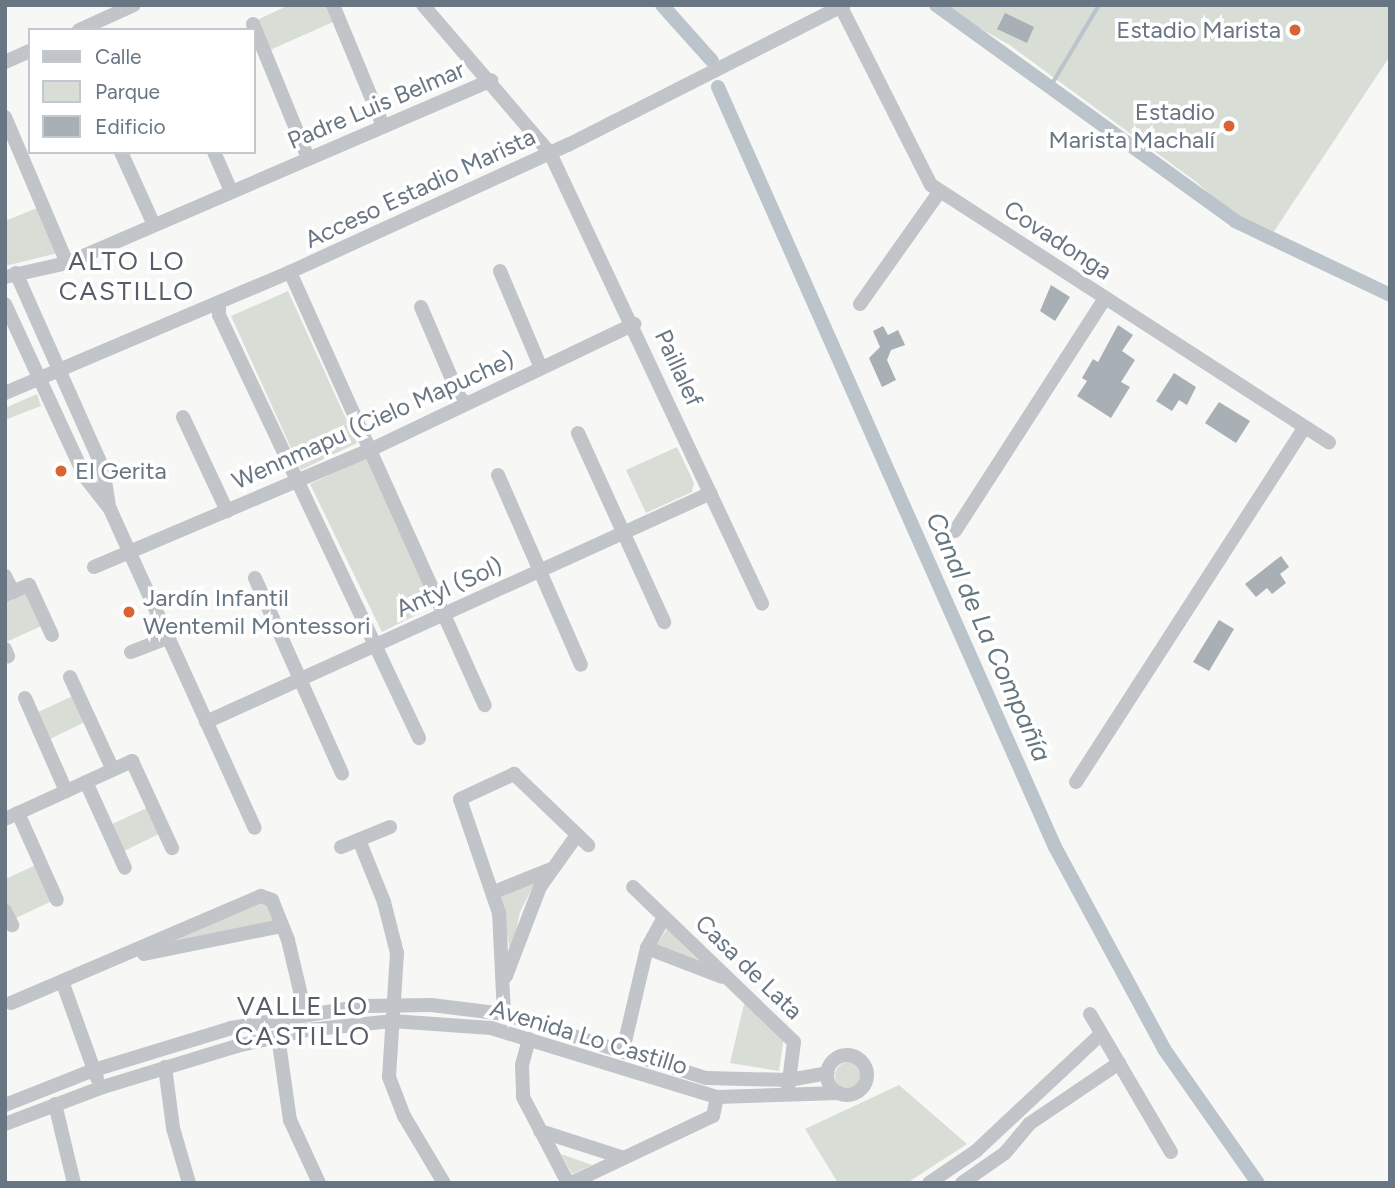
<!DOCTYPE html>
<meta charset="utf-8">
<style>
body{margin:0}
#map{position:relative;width:1395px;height:1188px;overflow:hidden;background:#f7f7f5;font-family:Figtree,sans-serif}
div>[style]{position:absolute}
.green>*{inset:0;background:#d8ded6}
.round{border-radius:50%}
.stream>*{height:3.5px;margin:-1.75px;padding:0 1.75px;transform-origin:1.75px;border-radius:1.75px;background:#bbc4ca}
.canal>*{height:14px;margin:-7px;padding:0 7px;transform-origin:7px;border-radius:7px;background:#bbc4ca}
.building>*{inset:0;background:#a8afb5}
.minor>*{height:14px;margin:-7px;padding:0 7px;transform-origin:7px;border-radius:7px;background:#c1c4c8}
.minor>.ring{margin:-7px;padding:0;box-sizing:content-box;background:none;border:14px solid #c1c4c8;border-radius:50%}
.dots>*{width:19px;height:19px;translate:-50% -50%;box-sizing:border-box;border:4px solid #fff;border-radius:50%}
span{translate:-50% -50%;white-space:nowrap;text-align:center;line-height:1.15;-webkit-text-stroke:7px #fff;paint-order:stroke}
.poi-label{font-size:24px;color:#687684}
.right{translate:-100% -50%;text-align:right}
.left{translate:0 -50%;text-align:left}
.street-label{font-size:24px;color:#687684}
.neighbourhood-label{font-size:26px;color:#565f69;letter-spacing:2px}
.water-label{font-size:26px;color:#64777f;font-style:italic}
.frame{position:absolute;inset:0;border:7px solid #687684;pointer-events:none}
.legend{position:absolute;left:28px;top:28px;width:228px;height:126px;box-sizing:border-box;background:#fff;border:2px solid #c3c8ce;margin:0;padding:9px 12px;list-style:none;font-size:21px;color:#687684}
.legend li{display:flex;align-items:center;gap:14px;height:35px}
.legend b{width:35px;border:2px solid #c3c8ce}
</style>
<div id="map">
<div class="green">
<i style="clip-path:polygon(289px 5px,326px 5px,333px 22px,270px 50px,257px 20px)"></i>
<i style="clip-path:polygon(939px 5px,1390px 5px,1390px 56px,1271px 236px,1237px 218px,1195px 181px,1008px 44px)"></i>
<i style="clip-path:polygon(37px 208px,58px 253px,5px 266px,5px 221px)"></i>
<i style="clip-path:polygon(288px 291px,357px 443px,301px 470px,231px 316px)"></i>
<i style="clip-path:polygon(37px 394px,41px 406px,5px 420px,5px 408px)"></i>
<i style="clip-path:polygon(677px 447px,694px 483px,692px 492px,646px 513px,626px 470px)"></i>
<i style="clip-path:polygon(368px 457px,436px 605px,382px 632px,310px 484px)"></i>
<i style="clip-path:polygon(28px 591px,44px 625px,6px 642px,5px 601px)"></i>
<i style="clip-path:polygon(75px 695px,87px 721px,48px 740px,36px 713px)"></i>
<i style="clip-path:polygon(149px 807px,161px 833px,122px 852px,110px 825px)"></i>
<i style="clip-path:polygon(36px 865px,52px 901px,14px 919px,5px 900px,5px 879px)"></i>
<i style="clip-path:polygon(535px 882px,520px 912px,511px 956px,500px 895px)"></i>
<i style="clip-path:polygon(265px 902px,277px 924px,155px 946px)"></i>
<i style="clip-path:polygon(667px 929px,703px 965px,656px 946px)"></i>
<i style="clip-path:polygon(744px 1004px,784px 1037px,779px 1071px,730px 1063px)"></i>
<i class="round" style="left:835px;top:1062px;width:28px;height:28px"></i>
<i style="clip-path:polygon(899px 1085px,967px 1144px,907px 1183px,838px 1183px,805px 1129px)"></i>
<i style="clip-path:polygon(561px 1154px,592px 1165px,572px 1174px)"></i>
</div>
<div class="stream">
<i style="left:1049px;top:89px;width:98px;rotate:-59.2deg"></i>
</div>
<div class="canal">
<i style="left:662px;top:5px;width:75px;rotate:48.2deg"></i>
<i style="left:936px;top:5px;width:369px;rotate:35.8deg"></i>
<i style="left:1235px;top:221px;width:172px;rotate:25.5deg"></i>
<i style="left:718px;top:87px;width:831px;rotate:66.09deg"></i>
<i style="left:1055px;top:847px;width:230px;rotate:61.6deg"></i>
<i style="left:1164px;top:1049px;width:164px;rotate:55deg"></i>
</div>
<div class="building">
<i style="clip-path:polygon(1005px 13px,1034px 27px,1027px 43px,997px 29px)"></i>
<i style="clip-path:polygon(1051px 285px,1070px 297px,1055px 321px,1040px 311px)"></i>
<i style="clip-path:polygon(1118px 325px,1133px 335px,1122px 351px,1135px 360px,1121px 382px,1130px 387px,1111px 418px,1077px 396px,1087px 381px,1082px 378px,1093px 359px,1098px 362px)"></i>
<i style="clip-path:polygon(883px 326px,888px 335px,898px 330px,905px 345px,891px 350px,887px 360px,896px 380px,882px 387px,869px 358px,880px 347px,873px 331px)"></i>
<i style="clip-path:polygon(1174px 373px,1196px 387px,1187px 405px,1179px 400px,1172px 411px,1156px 401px)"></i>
<i style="clip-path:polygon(1219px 402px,1250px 421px,1236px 443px,1205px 423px)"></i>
<i style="clip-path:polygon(1281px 556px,1289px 567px,1280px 574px,1286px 583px,1272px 594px,1267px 588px,1256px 597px,1245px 584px)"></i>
<i style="clip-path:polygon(1219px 620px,1234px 629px,1209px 671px,1193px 662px)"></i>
</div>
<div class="minor">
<i style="left:333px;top:5px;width:131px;rotate:67.5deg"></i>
<i style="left:423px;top:5px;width:195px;rotate:49.4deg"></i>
<i style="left:550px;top:153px;width:498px;rotate:64.8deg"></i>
<i style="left:841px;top:7px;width:199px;rotate:63.2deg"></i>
<i style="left:931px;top:185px;width:474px;rotate:32.9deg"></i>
<i style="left:253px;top:24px;width:145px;rotate:67.7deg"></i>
<i style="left:79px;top:30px;width:60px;rotate:-24.4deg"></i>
<i style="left:5px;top:62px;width:27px;rotate:-24deg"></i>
<i style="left:5px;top:117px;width:159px;rotate:67deg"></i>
<i style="left:121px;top:152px;width:80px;rotate:65.7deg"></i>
<i style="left:214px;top:152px;width:43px;rotate:66.4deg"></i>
<i style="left:500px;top:271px;width:105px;rotate:67.1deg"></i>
<i style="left:290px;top:272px;width:475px;rotate:65.8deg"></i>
<i style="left:16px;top:273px;width:214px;rotate:66deg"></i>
<i style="left:103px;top:468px;width:39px;rotate:81deg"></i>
<i style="left:5px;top:277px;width:64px;rotate:-12.7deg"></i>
<i style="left:67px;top:263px;width:462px;rotate:-23.3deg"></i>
<i style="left:219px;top:303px;width:12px;rotate:90deg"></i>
<i style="left:219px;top:315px;width:468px;rotate:64.7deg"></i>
<i style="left:5px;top:304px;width:191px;rotate:65.2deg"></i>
<i style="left:85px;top:477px;width:41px;rotate:52deg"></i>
<i style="left:110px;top:509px;width:350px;rotate:65.6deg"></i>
<i style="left:860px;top:304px;width:138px;rotate:-54.7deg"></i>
<i style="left:421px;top:307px;width:99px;rotate:66.8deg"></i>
<i style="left:460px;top:398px;width:8px;rotate:40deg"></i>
<i style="left:5px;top:393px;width:310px;rotate:-23deg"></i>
<i style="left:290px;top:272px;width:306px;rotate:-24.6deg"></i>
<i style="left:568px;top:145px;width:309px;rotate:-26.9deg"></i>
<i style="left:183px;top:417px;width:104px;rotate:64.9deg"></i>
<i style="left:578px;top:433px;width:208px;rotate:65.5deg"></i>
<i style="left:498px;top:475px;width:207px;rotate:66.4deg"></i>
<i style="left:955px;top:531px;width:277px;rotate:-57.2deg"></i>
<i style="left:94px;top:567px;width:300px;rotate:-23deg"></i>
<i style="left:370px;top:450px;width:293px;rotate:-25.5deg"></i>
<i style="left:5px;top:576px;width:18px;rotate:63deg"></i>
<i style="left:255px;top:578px;width:214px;rotate:66deg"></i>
<i style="left:5px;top:595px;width:26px;rotate:-23deg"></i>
<i style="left:29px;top:585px;width:55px;rotate:65.3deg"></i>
<i style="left:5px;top:649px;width:8px;rotate:67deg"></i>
<i style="left:131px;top:652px;width:39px;rotate:-21deg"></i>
<i style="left:70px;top:677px;width:102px;rotate:65.2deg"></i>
<i style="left:25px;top:698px;width:102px;rotate:66.2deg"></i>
<i style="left:206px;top:722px;width:554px;rotate:-24.39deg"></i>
<i style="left:86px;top:782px;width:94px;rotate:65.6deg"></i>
<i style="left:1076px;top:782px;width:422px;rotate:-57.2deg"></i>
<i style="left:18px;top:813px;width:95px;rotate:65.9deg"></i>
<i style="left:5px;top:819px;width:140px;rotate:-24.5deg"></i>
<i style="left:132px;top:761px;width:96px;rotate:65.3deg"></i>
<i style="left:359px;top:840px;width:67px;rotate:68deg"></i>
<i style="left:384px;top:902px;width:53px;rotate:75.7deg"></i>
<i style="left:397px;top:953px;width:124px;rotate:93.7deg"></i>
<i style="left:389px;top:1077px;width:42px;rotate:69deg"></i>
<i style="left:404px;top:1116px;width:78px;rotate:59.2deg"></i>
<i style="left:341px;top:847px;width:53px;rotate:-22.2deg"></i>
<i style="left:633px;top:887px;width:223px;rotate:43.9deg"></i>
<i style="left:794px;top:1042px;width:47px;rotate:97.3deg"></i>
<i style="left:494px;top:892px;width:61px;rotate:-22deg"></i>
<i style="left:5px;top:911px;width:16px;rotate:63deg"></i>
<i style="left:647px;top:948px;width:80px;rotate:21.1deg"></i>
<i style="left:144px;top:954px;width:141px;rotate:-11.5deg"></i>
<i style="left:506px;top:976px;width:95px;rotate:-69.1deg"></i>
<i style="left:540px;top:887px;width:64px;rotate:-54.6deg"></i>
<i style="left:62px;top:981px;width:103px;rotate:70.2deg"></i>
<i style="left:11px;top:1003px;width:272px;rotate:-23.2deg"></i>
<i style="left:261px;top:896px;width:12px;rotate:20deg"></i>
<i style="left:272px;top:900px;width:43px;rotate:68.2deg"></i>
<i style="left:288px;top:940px;width:74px;rotate:76.7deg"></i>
<i style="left:504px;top:1014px;width:101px;rotate:-92.8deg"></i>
<i style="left:499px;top:913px;width:120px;rotate:-108.9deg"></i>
<i style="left:460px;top:799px;width:60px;rotate:-24.8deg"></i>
<i style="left:514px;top:774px;width:103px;rotate:43.8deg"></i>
<i style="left:1090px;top:1014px;width:160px;rotate:59.6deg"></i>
<i style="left:278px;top:1036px;width:85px;rotate:81.9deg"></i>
<i style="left:290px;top:1120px;width:69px;rotate:65.3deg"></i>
<i style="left:529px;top:1039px;width:27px;rotate:105deg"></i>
<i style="left:522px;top:1065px;width:32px;rotate:88deg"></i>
<i style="left:523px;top:1097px;width:97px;rotate:62.4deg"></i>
<i style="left:623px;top:1050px;width:105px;rotate:-76.8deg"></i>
<i style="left:647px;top:948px;width:35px;rotate:-61deg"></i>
<i class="ring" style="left:827px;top:1055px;width:26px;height:26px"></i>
<i style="left:165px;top:1067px;width:62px;rotate:82.5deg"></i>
<i style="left:173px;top:1128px;width:57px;rotate:73.8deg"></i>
<i style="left:55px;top:1104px;width:81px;rotate:76.5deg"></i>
<i style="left:5px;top:1105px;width:96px;rotate:-21.5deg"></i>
<i style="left:94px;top:1070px;width:143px;rotate:-17deg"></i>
<i style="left:231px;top:1028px;width:134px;rotate:-9.5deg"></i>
<i style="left:363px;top:1006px;width:68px;rotate:-0.8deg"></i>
<i style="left:431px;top:1005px;width:74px;rotate:7deg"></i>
<i style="left:504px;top:1014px;width:212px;rotate:17.6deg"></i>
<i style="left:706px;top:1078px;width:83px;rotate:1.4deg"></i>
<i style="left:789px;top:1080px;width:39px;rotate:-10deg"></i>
<i style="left:5px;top:1124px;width:105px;rotate:-20.7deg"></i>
<i style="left:103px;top:1087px;width:140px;rotate:-17deg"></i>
<i style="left:237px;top:1046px;width:72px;rotate:-12.9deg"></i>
<i style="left:307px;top:1030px;width:85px;rotate:-6deg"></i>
<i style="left:392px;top:1021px;width:99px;rotate:4deg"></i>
<i style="left:491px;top:1028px;width:236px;rotate:17deg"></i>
<i style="left:717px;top:1097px;width:122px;rotate:-1.9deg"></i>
<i style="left:540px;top:1131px;width:88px;rotate:17.8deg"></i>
<i style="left:571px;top:1183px;width:157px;rotate:-25.3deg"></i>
<i style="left:713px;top:1116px;width:19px;rotate:-78deg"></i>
<i style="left:929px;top:1183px;width:57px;rotate:-34.2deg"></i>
<i style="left:976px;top:1151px;width:171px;rotate:-43.1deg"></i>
<i style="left:962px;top:1183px;width:52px;rotate:-34.9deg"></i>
<i style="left:1005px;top:1153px;width:38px;rotate:-50deg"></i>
<i style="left:1029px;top:1124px;width:109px;rotate:-34.1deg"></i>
</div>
<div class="dots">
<i style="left:1295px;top:30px;background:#d86434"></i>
<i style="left:1229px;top:126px;background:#d86434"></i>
<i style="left:61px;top:471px;background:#d86434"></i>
<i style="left:129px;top:612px;background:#d86434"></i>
</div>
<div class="poi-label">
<span class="right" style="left:1281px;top:30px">Estadio Marista</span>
<span class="right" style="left:1215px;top:126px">Estadio<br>Marista Machalí</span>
<span class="left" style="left:75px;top:471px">El Gerita</span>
<span class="left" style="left:143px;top:612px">Jardín Infantil<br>Wentemil Montessori</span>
</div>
<div class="street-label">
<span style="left:376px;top:105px;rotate:-23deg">Padre Luis Belmar</span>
<span style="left:420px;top:188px;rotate:-25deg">Acceso Estadio Marista</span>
<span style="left:1058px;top:240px;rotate:33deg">Covadonga</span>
<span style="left:679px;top:368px;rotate:65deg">Paillalef</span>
<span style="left:373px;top:420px;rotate:-24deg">Wennmapu (Cielo Mapuche)</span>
<span style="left:449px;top:587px;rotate:-24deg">Antyl (Sol)</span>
<span style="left:749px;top:967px;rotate:44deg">Casa de Lata</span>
<span style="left:589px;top:1037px;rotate:17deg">Avenida Lo Castillo</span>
</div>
<div class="neighbourhood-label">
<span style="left:127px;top:277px">ALTO LO<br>CASTILLO</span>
<span style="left:303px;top:1022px">VALLE LO<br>CASTILLO</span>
</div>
<div class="water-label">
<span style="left:988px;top:637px;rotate:66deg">Canal de La Compañía</span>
</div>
<div class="frame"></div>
<ul class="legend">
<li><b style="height:9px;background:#c1c4c8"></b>Calle</li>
<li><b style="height:19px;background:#d8ded6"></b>Parque</li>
<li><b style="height:19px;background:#a8afb5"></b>Edificio</li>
</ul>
</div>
